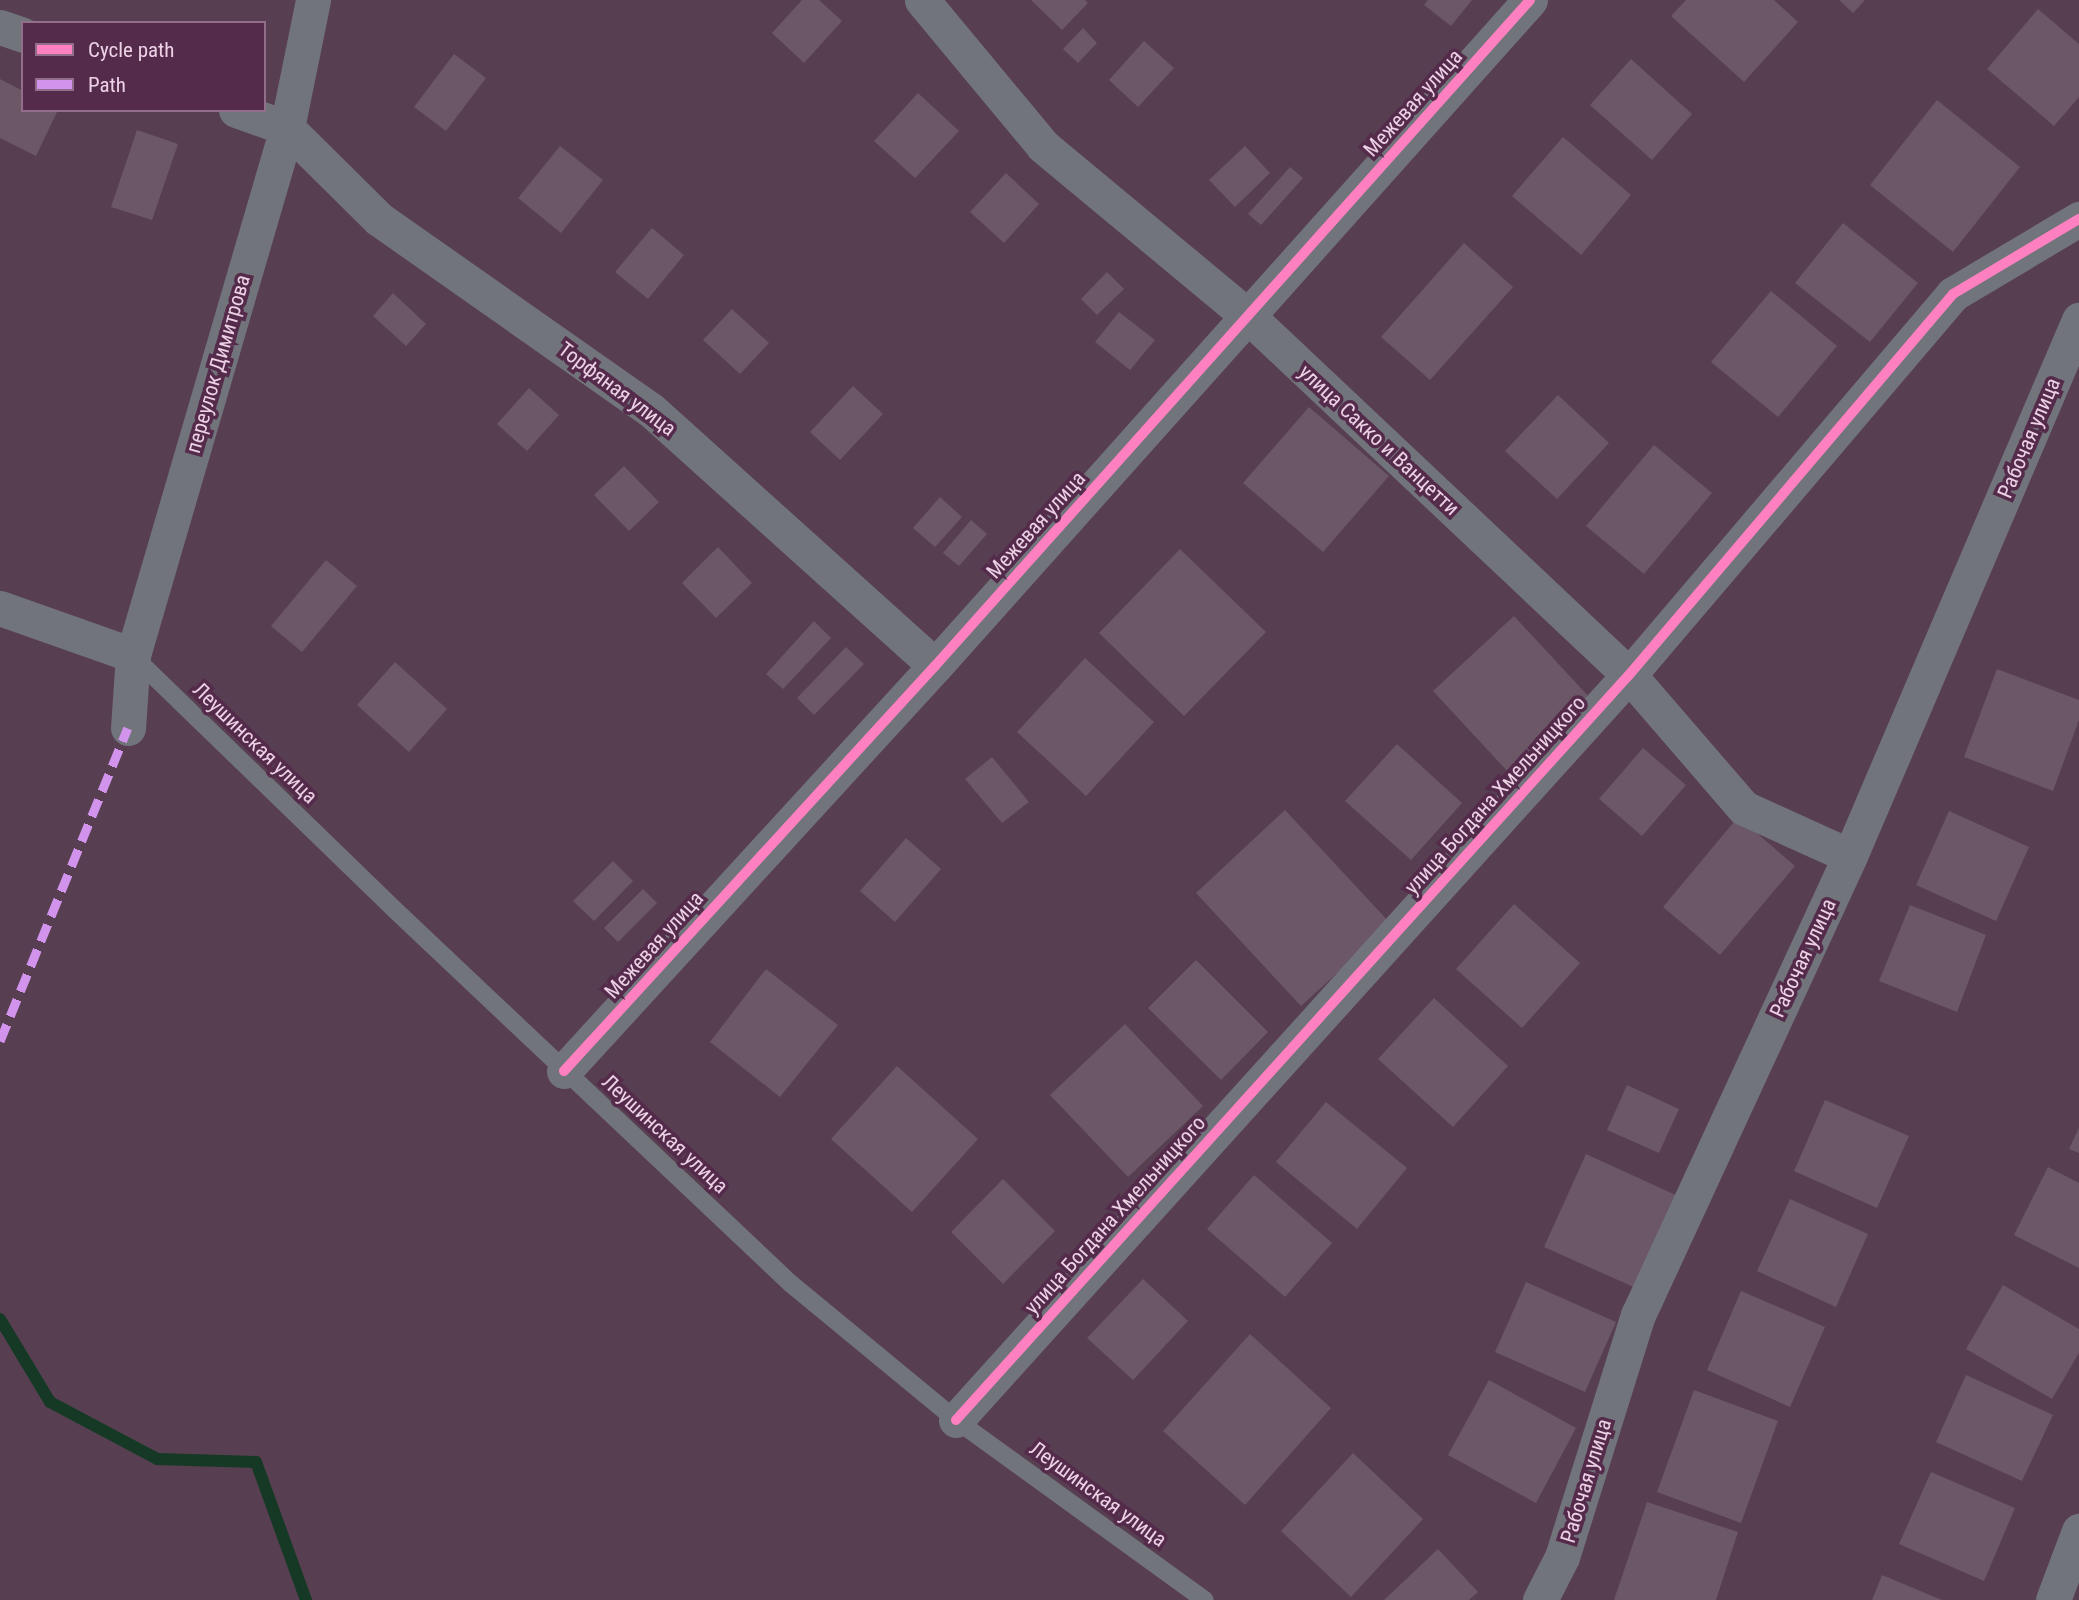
<!DOCTYPE html>
<meta charset="utf-8">
<style>
body{margin:0}
#map{position:relative;width:2079px;height:1600px;overflow:hidden;background:#573f51;font-family:"Roboto Condensed",sans-serif}
div>[style]{position:absolute}
.stream>*{height:12px;margin:-6px;padding:0 6px;transform-origin:6px;border-radius:6px;background:#163925}
.building>*{inset:0;background:#6b5766}
.lane>*{height:18px;margin:-9px;padding:0 9px;transform-origin:9px;border-radius:9px;background:#72747b}
.street>*{height:35px;margin:-17.5px;padding:0 17.5px;transform-origin:17.5px;border-radius:17.5px;background:#72747b}
.quiet>*{height:9px;margin-top:-4.5px;transform-origin:0;background:repeating-linear-gradient(90deg,#d193ec 0 18px,transparent 0 27px)}
.cycleway>*{height:10px;margin:-5px;padding:0 5px;transform-origin:5px;border-radius:5px;background:#ff80c0}
span{translate:-50% -50%;white-space:nowrap;text-align:center;line-height:1.15;-webkit-text-stroke:7px #552b4c;paint-order:stroke}
.street-label{font-size:21px;color:#edd2e6}
.legend{position:absolute;left:21px;top:21px;width:245px;height:91px;box-sizing:border-box;background:#552b4c;border:2px solid #926e8a;margin:0;padding:9px 12px;list-style:none;font-size:21px;color:#edd2e6}
.legend li{display:flex;align-items:center;gap:14px;height:35px}
.legend b{width:35px;border:2px solid #926e8a}
</style>
<div id="map">
<div class="stream">
<i style="left:0;top:1319px;width:97px;rotate:58.9deg"></i>
<i style="left:50px;top:1402px;width:121px;rotate:28deg"></i>
<i style="left:157px;top:1459px;width:99px;rotate:1.7deg"></i>
<i style="left:256px;top:1462px;width:147px;rotate:70.1deg"></i>
</div>
<div class="building">
<i style="clip-path:polygon(802px 0,819px 0,842px 21px,804px 63px,772px 33px)"></i>
<i style="clip-path:polygon(1031px 0,1085px 0,1088px 3px,1062px 30px)"></i>
<i style="clip-path:polygon(1428px 0,1472px 0,1451px 26px,1424px 5px)"></i>
<i style="clip-path:polygon(1686px 0,1774px 0,1798px 22px,1744px 82px,1671px 16px)"></i>
<i style="clip-path:polygon(1839px 0,1865px 0,1853px 13px)"></i>
<i style="clip-path:polygon(2038px 9px,2079px 44px,2079px 97px,2054px 126px,1987px 69px)"></i>
<i style="clip-path:polygon(1083px 28px,1097px 43px,1078px 63px,1063px 49px)"></i>
<i style="clip-path:polygon(1144px 41px,1174px 68px,1138px 107px,1109px 80px)"></i>
<i style="clip-path:polygon(454px 54px,486px 78px,446px 131px,414px 107px)"></i>
<i style="clip-path:polygon(1631px 59px,1692px 114px,1652px 160px,1590px 105px)"></i>
<i style="clip-path:polygon(0 79px,23px 91px,23px 110px,58px 110px,36px 156px,0 138px)"></i>
<i style="clip-path:polygon(918px 93px,959px 131px,915px 178px,874px 141px)"></i>
<i style="clip-path:polygon(1937px 100px,2020px 167px,1953px 252px,1870px 185px)"></i>
<i style="clip-path:polygon(137px 130px,178px 144px,152px 220px,111px 207px)"></i>
<i style="clip-path:polygon(1563px 137px,1631px 195px,1581px 255px,1512px 196px)"></i>
<i style="clip-path:polygon(560px 146px,603px 180px,561px 233px,518px 198px)"></i>
<i style="clip-path:polygon(1245px 146px,1270px 173px,1235px 207px,1209px 180px)"></i>
<i style="clip-path:polygon(1290px 167px,1303px 178px,1261px 225px,1248px 214px)"></i>
<i style="clip-path:polygon(1006px 173px,1039px 204px,1004px 243px,970px 212px)"></i>
<i style="clip-path:polygon(1843px 223px,1918px 283px,1870px 342px,1795px 283px)"></i>
<i style="clip-path:polygon(652px 228px,684px 255px,648px 299px,615px 272px)"></i>
<i style="clip-path:polygon(1464px 243px,1513px 287px,1430px 380px,1381px 337px)"></i>
<i style="clip-path:polygon(1107px 272px,1124px 289px,1097px 315px,1081px 299px)"></i>
<i style="clip-path:polygon(1771px 291px,1837px 346px,1778px 417px,1711px 362px)"></i>
<i style="clip-path:polygon(393px 293px,426px 324px,406px 346px,373px 316px)"></i>
<i style="clip-path:polygon(732px 309px,769px 343px,740px 374px,703px 340px)"></i>
<i style="clip-path:polygon(1119px 312px,1155px 340px,1130px 370px,1095px 342px)"></i>
<i style="clip-path:polygon(853px 386px,883px 414px,840px 460px,810px 432px)"></i>
<i style="clip-path:polygon(529px 388px,559px 415px,527px 451px,497px 424px)"></i>
<i style="clip-path:polygon(1558px 395px,1609px 443px,1557px 499px,1505px 451px)"></i>
<i style="clip-path:polygon(1309px 407px,1389px 476px,1323px 552px,1243px 483px)"></i>
<i style="clip-path:polygon(1654px 445px,1712px 493px,1644px 574px,1586px 526px)"></i>
<i style="clip-path:polygon(624px 466px,659px 502px,629px 531px,594px 495px)"></i>
<i style="clip-path:polygon(940px 497px,962px 517px,935px 547px,913px 528px)"></i>
<i style="clip-path:polygon(971px 520px,987px 534px,959px 566px,943px 553px)"></i>
<i style="clip-path:polygon(718px 547px,752px 583px,716px 618px,682px 583px)"></i>
<i style="clip-path:polygon(1180px 549px,1266px 632px,1184px 716px,1099px 633px)"></i>
<i style="clip-path:polygon(326px 560px,357px 586px,302px 652px,271px 626px)"></i>
<i style="clip-path:polygon(1514px 616px,1591px 699px,1509px 773px,1433px 691px)"></i>
<i style="clip-path:polygon(814px 621px,831px 638px,783px 689px,766px 674px)"></i>
<i style="clip-path:polygon(846px 647px,864px 664px,814px 715px,797px 698px)"></i>
<i style="clip-path:polygon(1085px 658px,1154px 722px,1086px 796px,1017px 732px)"></i>
<i style="clip-path:polygon(395px 662px,447px 709px,409px 752px,357px 705px)"></i>
<i style="clip-path:polygon(1997px 669px,2079px 700px,2079px 720px,2053px 791px,1964px 757px)"></i>
<i style="clip-path:polygon(1397px 744px,1462px 803px,1411px 860px,1345px 801px)"></i>
<i style="clip-path:polygon(1643px 748px,1686px 785px,1642px 836px,1599px 799px)"></i>
<i style="clip-path:polygon(992px 757px,1029px 802px,1002px 823px,965px 779px)"></i>
<i style="clip-path:polygon(1285px 810px,1391px 924px,1301px 1006px,1196px 893px)"></i>
<i style="clip-path:polygon(1949px 811px,2029px 847px,1996px 921px,1916px 885px)"></i>
<i style="clip-path:polygon(1738px 817px,1795px 866px,1720px 955px,1663px 907px)"></i>
<i style="clip-path:polygon(906px 838px,941px 869px,895px 922px,860px 891px)"></i>
<i style="clip-path:polygon(613px 861px,633px 881px,594px 921px,573px 901px)"></i>
<i style="clip-path:polygon(643px 889px,657px 903px,618px 942px,604px 928px)"></i>
<i style="clip-path:polygon(1514px 904px,1580px 963px,1522px 1028px,1456px 969px)"></i>
<i style="clip-path:polygon(1910px 905px,1986px 935px,1957px 1012px,1879px 981px)"></i>
<i style="clip-path:polygon(1196px 960px,1268px 1032px,1221px 1080px,1148px 1008px)"></i>
<i style="clip-path:polygon(766px 969px,838px 1025px,780px 1097px,710px 1042px)"></i>
<i style="clip-path:polygon(1434px 998px,1508px 1066px,1453px 1127px,1378px 1059px)"></i>
<i style="clip-path:polygon(1125px 1024px,1203px 1106px,1128px 1177px,1050px 1095px)"></i>
<i style="clip-path:polygon(897px 1066px,978px 1139px,912px 1212px,831px 1139px)"></i>
<i style="clip-path:polygon(1627px 1085px,1679px 1109px,1659px 1153px,1607px 1130px)"></i>
<i style="clip-path:polygon(1825px 1100px,1909px 1136px,1877px 1208px,1794px 1171px)"></i>
<i style="clip-path:polygon(1326px 1102px,1407px 1168px,1357px 1229px,1276px 1162px)"></i>
<i style="clip-path:polygon(2079px 1128px,2079px 1153px,2069px 1149px)"></i>
<i style="clip-path:polygon(1586px 1154px,1680px 1197px,1638px 1289px,1544px 1247px)"></i>
<i style="clip-path:polygon(2048px 1167px,2079px 1183px,2079px 1268px,2014px 1235px)"></i>
<i style="clip-path:polygon(1254px 1175px,1332px 1243px,1285px 1297px,1207px 1229px)"></i>
<i style="clip-path:polygon(1003px 1179px,1055px 1231px,1003px 1284px,951px 1232px)"></i>
<i style="clip-path:polygon(1790px 1199px,1868px 1234px,1836px 1307px,1757px 1271px)"></i>
<i style="clip-path:polygon(1143px 1279px,1188px 1321px,1133px 1380px,1087px 1338px)"></i>
<i style="clip-path:polygon(1526px 1282px,1616px 1322px,1585px 1392px,1495px 1352px)"></i>
<i style="clip-path:polygon(2003px 1285px,2079px 1329px,2079px 1353px,2052px 1399px,1966px 1349px)"></i>
<i style="clip-path:polygon(1741px 1291px,1825px 1327px,1790px 1407px,1707px 1370px)"></i>
<i style="clip-path:polygon(1250px 1334px,1331px 1408px,1245px 1505px,1163px 1431px)"></i>
<i style="clip-path:polygon(1966px 1375px,2053px 1415px,2022px 1481px,1936px 1442px)"></i>
<i style="clip-path:polygon(1489px 1380px,1576px 1428px,1536px 1503px,1448px 1455px)"></i>
<i style="clip-path:polygon(1694px 1390px,1778px 1421px,1741px 1523px,1657px 1492px)"></i>
<i style="clip-path:polygon(1353px 1453px,1423px 1519px,1351px 1597px,1281px 1531px)"></i>
<i style="clip-path:polygon(1931px 1472px,2015px 1508px,1984px 1581px,1899px 1544px)"></i>
<i style="clip-path:polygon(1647px 1502px,1738px 1532px,1716px 1600px,1614px 1600px)"></i>
<i style="clip-path:polygon(1438px 1549px,1478px 1592px,1469px 1600px,1384px 1600px)"></i>
<i style="clip-path:polygon(1882px 1575px,1942px 1600px,1872px 1600px)"></i>
</div>
<div class="lane">
<i style="left:133px;top:656px;width:363px;rotate:44.1deg"></i>
<i style="left:394px;top:909px;width:545px;rotate:43.36deg"></i>
<i style="left:790px;top:1283px;width:215px;rotate:39.5deg"></i>
<i style="left:956px;top:1420px;width:307px;rotate:35.9deg"></i>
</div>
<div class="street">
<i style="left:922px;top:0;width:190px;rotate:50.3deg"></i>
<i style="left:1043px;top:146px;width:268px;rotate:39.7deg"></i>
<i style="left:1249px;top:317px;width:522px;rotate:43.29deg"></i>
<i style="left:1629px;top:675px;width:176px;rotate:49.2deg"></i>
<i style="left:1744px;top:808px;width:116px;rotate:24.4deg"></i>
<i style="left:0;top:27px;width:24px;rotate:19deg"></i>
<i style="left:236px;top:110px;width:54px;rotate:19.4deg"></i>
<i style="left:287px;top:128px;width:129px;rotate:44.7deg"></i>
<i style="left:379px;top:219px;width:332px;rotate:35.1deg"></i>
<i style="left:651px;top:410px;width:382px;rotate:42deg"></i>
<i style="left:0;top:608px;width:141px;rotate:19.5deg"></i>
<i style="left:128px;top:728px;width:73px;rotate:-86.1deg"></i>
<i style="left:133px;top:655px;width:549px;rotate:-73.71deg"></i>
<i style="left:287px;top:128px;width:131px;rotate:-78.5deg"></i>
<i style="left:564px;top:1071px;width:549px;rotate:-47.51deg"></i>
<i style="left:935px;top:666px;width:893px;rotate:-48.22deg"></i>
<i style="left:956px;top:1420px;width:1004px;rotate:-47.91deg"></i>
<i style="left:1629px;top:675px;width:500px;rotate:-49.62deg"></i>
<i style="left:1953px;top:294px;width:147px;rotate:-30.8deg"></i>
<i style="left:1540px;top:1600px;width:48px;rotate:-62.9deg"></i>
<i style="left:1562px;top:1557px;width:254px;rotate:-72.6deg"></i>
<i style="left:1638px;top:1315px;width:506px;rotate:-65.21deg"></i>
<i style="left:1850px;top:856px;width:583px;rotate:-66.87deg"></i>
<i style="left:2053px;top:1600px;width:74px;rotate:-69.4deg"></i>
</div>
<div class="quiet">
<i style="left:0;top:1041px;width:338px;rotate:-67.8deg"></i>
</div>
<div class="cycleway">
<i style="left:564px;top:1071px;width:549px;rotate:-47.51deg"></i>
<i style="left:935px;top:666px;width:893px;rotate:-48.22deg"></i>
<i style="left:956px;top:1420px;width:1004px;rotate:-47.91deg"></i>
<i style="left:1629px;top:675px;width:500px;rotate:-49.62deg"></i>
<i style="left:1953px;top:294px;width:147px;rotate:-30.8deg"></i>
</div>
<div class="street-label">
<span style="left:1413px;top:103px;rotate:-48deg">Межевая улица</span>
<span style="left:218px;top:364px;rotate:-74deg">переулок Димитрова</span>
<span style="left:617px;top:389px;rotate:37deg">Торфяная улица</span>
<span style="left:2029px;top:438px;rotate:-67deg">Рабочая улица</span>
<span style="left:1379px;top:440px;rotate:43deg">улица Сакко и Ванцетти</span>
<span style="left:1036px;top:525px;rotate:-48deg">Межевая улица</span>
<span style="left:255px;top:743px;rotate:44deg">Леушинская улица</span>
<span style="left:1495px;top:795px;rotate:-48deg">улица Богдана Хмельницкого</span>
<span style="left:654px;top:945px;rotate:-48deg">Межевая улица</span>
<span style="left:1803px;top:958px;rotate:-65deg">Рабочая улица</span>
<span style="left:665px;top:1134px;rotate:43deg">Леушинская улица</span>
<span style="left:1115px;top:1215px;rotate:-48deg">улица Богдана Хмельницкого</span>
<span style="left:1586px;top:1481px;rotate:-73deg">Рабочая улица</span>
<span style="left:1098px;top:1494px;rotate:36deg">Леушинская улица</span>
</div>
<ul class="legend">
<li><b style="height:9px;background:#ff80c0"></b>Cycle path</li>
<li><b style="height:9px;background:#d193ec"></b>Path</li>
</ul>
</div>
